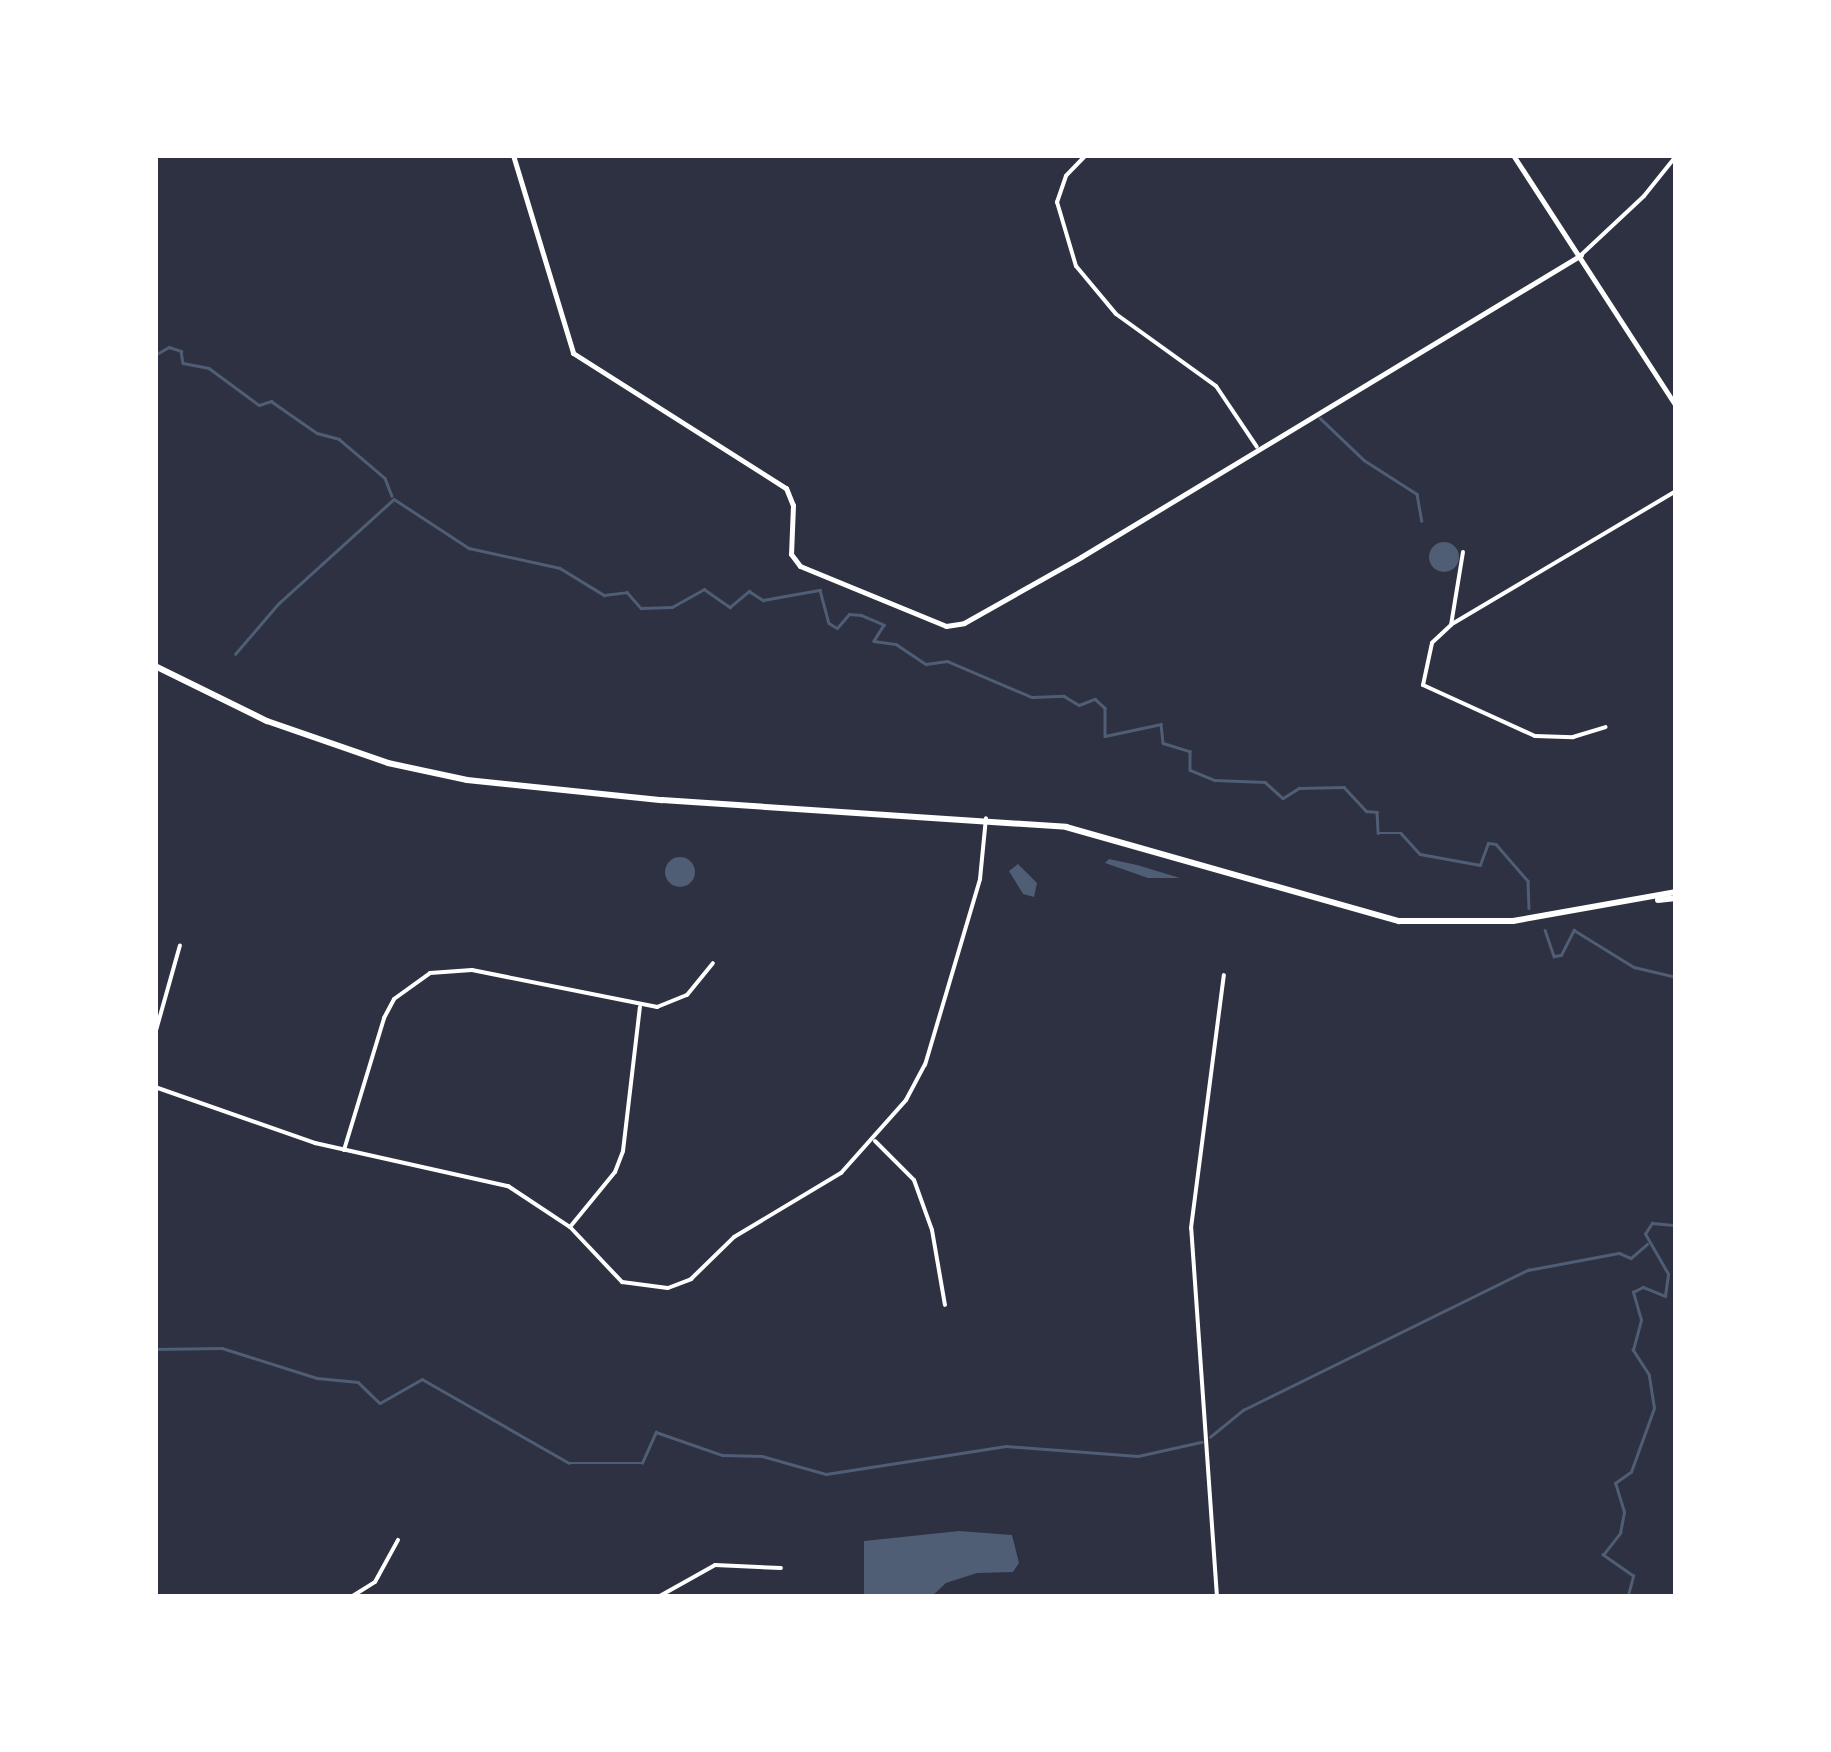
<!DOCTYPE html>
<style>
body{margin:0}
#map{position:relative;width:1831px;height:1752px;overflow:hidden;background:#2d3142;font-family:"IBM Plex Sans",sans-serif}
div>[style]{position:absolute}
.water>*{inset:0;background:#4f5d75}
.round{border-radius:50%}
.stream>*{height:2.5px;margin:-1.25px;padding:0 1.25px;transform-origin:1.25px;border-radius:1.25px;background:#4f5d75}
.minor>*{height:4px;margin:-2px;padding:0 2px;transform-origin:2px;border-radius:2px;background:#fff}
.tertiary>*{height:5px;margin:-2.5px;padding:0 2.5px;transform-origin:2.5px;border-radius:2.5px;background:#fff}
.secondary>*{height:5px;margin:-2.5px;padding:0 2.5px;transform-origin:2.5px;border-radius:2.5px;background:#fff}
.primary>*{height:6px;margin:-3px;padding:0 3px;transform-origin:3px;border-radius:3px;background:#fff}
span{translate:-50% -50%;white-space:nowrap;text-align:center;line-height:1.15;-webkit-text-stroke:8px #fff;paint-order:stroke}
.frame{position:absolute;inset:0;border:158px solid #fff;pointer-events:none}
</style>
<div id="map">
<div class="water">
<i class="round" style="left:1429px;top:542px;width:30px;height:30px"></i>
<i class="round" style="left:665px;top:857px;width:30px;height:30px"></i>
<i style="clip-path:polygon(1109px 859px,1137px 865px,1180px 878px,1148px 878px,1105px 863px)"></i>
<i style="clip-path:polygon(1018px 864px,1037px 883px,1034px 897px,1023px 894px,1009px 871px)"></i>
<i style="clip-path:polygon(959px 1531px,1012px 1535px,1019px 1563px,1013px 1572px,977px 1573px,946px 1583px,931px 1597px,864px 1597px,864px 1541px)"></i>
</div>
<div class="stream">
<i style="left:155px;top:355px;width:16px;rotate:-30deg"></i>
<i style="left:169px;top:347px;width:13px;rotate:18deg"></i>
<i style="left:181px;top:351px;width:12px;rotate:81deg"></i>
<i style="left:183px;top:363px;width:26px;rotate:11deg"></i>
<i style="left:209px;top:368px;width:62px;rotate:36.5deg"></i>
<i style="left:259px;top:405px;width:13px;rotate:-18deg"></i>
<i style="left:271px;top:401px;width:56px;rotate:34.8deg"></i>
<i style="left:317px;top:433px;width:23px;rotate:15deg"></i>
<i style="left:339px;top:439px;width:60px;rotate:40.3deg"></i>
<i style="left:385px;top:478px;width:19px;rotate:69deg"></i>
<i style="left:1320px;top:418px;width:61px;rotate:43.7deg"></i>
<i style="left:1364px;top:460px;width:63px;rotate:32.7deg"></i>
<i style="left:1417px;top:494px;width:27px;rotate:80deg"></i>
<i style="left:235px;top:654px;width:66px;rotate:-49.3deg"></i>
<i style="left:278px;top:604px;width:156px;rotate:-42.2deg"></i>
<i style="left:394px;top:499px;width:90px;rotate:33.2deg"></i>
<i style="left:469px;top:548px;width:93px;rotate:12.4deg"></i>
<i style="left:560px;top:568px;width:52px;rotate:31.5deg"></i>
<i style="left:604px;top:595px;width:23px;rotate:-7deg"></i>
<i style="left:627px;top:592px;width:21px;rotate:49deg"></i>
<i style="left:641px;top:608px;width:31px;rotate:-2deg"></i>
<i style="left:672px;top:607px;width:37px;rotate:-29deg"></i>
<i style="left:704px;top:589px;width:32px;rotate:35deg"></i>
<i style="left:730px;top:607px;width:25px;rotate:-40deg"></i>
<i style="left:749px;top:591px;width:17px;rotate:33deg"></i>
<i style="left:763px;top:600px;width:58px;rotate:-10deg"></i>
<i style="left:820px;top:590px;width:34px;rotate:75deg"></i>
<i style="left:829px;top:623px;width:9px;rotate:32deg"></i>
<i style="left:837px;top:628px;width:18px;rotate:-49deg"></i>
<i style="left:849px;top:614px;width:12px;rotate:5deg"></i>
<i style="left:861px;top:615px;width:25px;rotate:23deg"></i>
<i style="left:884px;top:625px;width:19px;rotate:122deg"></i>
<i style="left:874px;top:641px;width:22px;rotate:8deg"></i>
<i style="left:896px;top:644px;width:36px;rotate:34deg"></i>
<i style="left:926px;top:664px;width:21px;rotate:-8deg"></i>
<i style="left:947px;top:661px;width:92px;rotate:23deg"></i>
<i style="left:1032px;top:697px;width:32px;rotate:-2deg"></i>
<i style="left:1064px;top:696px;width:17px;rotate:31deg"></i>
<i style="left:1079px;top:705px;width:17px;rotate:-21deg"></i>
<i style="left:1095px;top:699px;width:13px;rotate:42deg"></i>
<i style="left:1105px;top:708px;width:28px;rotate:90deg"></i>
<i style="left:1105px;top:736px;width:57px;rotate:-12.1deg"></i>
<i style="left:1161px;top:724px;width:19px;rotate:84deg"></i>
<i style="left:1163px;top:743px;width:28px;rotate:17deg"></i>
<i style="left:1190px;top:751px;width:19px;rotate:90deg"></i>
<i style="left:1190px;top:770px;width:27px;rotate:22deg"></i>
<i style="left:1215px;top:780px;width:50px;rotate:2.3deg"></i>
<i style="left:1265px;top:782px;width:24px;rotate:42deg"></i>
<i style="left:1283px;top:798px;width:19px;rotate:-32deg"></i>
<i style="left:1299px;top:788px;width:45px;rotate:-1.3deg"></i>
<i style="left:1344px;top:787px;width:33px;rotate:47deg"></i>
<i style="left:1366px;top:811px;width:11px;rotate:5deg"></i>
<i style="left:1377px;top:812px;width:21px;rotate:87deg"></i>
<i style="left:1378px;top:833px;width:23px"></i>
<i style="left:1401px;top:833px;width:28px;rotate:48deg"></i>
<i style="left:1420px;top:854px;width:61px;rotate:10.4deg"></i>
<i style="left:1480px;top:865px;width:23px;rotate:-70deg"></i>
<i style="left:1488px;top:843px;width:8px;rotate:7deg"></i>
<i style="left:1496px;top:844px;width:49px;rotate:49.1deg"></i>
<i style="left:1528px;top:881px;width:27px;rotate:88deg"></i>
<i style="left:1545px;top:930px;width:28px;rotate:71deg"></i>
<i style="left:1554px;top:956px;width:7px;rotate:-8deg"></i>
<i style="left:1561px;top:955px;width:28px;rotate:-63deg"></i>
<i style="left:1574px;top:930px;width:70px;rotate:31.7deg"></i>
<i style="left:1634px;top:967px;width:43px;rotate:13.4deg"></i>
<i style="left:155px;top:1349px;width:67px;rotate:-0.9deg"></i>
<i style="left:222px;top:1348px;width:100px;rotate:17.5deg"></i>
<i style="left:317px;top:1378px;width:41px;rotate:5.6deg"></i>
<i style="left:358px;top:1382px;width:30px;rotate:44deg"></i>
<i style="left:380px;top:1403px;width:48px;rotate:-29.7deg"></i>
<i style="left:422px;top:1379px;width:169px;rotate:29.7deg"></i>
<i style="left:569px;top:1463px;width:73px"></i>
<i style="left:642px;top:1463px;width:34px;rotate:-66deg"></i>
<i style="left:656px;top:1432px;width:70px;rotate:19.2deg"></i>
<i style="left:722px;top:1455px;width:40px;rotate:1.4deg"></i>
<i style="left:762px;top:1456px;width:66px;rotate:15.7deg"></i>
<i style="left:826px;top:1474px;width:182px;rotate:-8.8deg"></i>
<i style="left:1006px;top:1446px;width:132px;rotate:4.3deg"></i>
<i style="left:1138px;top:1456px;width:65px;rotate:-12.5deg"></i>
<i style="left:1210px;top:1437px;width:43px;rotate:-39.3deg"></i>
<i style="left:1243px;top:1410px;width:318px;rotate:-26.2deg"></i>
<i style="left:1528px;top:1270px;width:93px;rotate:-10.6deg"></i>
<i style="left:1619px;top:1253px;width:13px;rotate:23deg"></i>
<i style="left:1631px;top:1258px;width:21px;rotate:-41deg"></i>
<i style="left:1618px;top:1597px;width:10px;rotate:-11deg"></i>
<i style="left:1628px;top:1595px;width:20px;rotate:-75deg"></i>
<i style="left:1633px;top:1576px;width:37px;rotate:-145deg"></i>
<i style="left:1603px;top:1555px;width:28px;rotate:-52deg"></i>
<i style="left:1620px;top:1533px;width:21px;rotate:-79deg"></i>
<i style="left:1624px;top:1512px;width:30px;rotate:-107deg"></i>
<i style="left:1615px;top:1483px;width:19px;rotate:-35deg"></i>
<i style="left:1631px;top:1472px;width:68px;rotate:-70.2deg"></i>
<i style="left:1654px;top:1408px;width:33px;rotate:-99deg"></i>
<i style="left:1649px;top:1375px;width:30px;rotate:-123deg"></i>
<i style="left:1633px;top:1350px;width:31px;rotate:-75deg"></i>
<i style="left:1641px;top:1320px;width:29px;rotate:-106deg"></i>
<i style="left:1633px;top:1292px;width:11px;rotate:-27deg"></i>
<i style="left:1643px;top:1287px;width:24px;rotate:22deg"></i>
<i style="left:1665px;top:1296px;width:22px;rotate:-82deg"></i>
<i style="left:1668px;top:1274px;width:46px;rotate:-119.9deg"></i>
<i style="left:1645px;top:1234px;width:13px;rotate:-58deg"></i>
<i style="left:1652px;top:1223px;width:24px;rotate:5deg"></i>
</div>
<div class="minor">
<i style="left:1086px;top:155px;width:29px;rotate:134deg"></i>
<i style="left:1066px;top:176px;width:28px;rotate:109deg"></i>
<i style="left:1057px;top:202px;width:67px;rotate:73.5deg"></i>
<i style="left:1076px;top:266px;width:62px;rotate:50.2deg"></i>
<i style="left:1116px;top:314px;width:123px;rotate:35.8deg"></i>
<i style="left:1216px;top:386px;width:73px;rotate:56.1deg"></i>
<i style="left:1581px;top:255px;width:86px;rotate:-43.1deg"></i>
<i style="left:1644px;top:196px;width:51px;rotate:-51.3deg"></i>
<i style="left:1463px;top:552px;width:74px;rotate:99.3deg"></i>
<i style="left:1451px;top:625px;width:26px;rotate:137deg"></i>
<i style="left:1432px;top:643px;width:43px;rotate:102.1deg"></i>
<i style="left:1423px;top:685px;width:123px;rotate:24.5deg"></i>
<i style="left:1535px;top:736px;width:38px;rotate:2deg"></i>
<i style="left:1573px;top:737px;width:34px;rotate:-17deg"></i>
<i style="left:1452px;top:624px;width:261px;rotate:-30.7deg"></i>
<i style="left:155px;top:1034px;width:92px;rotate:-74.3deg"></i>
<i style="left:155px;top:1087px;width:170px;rotate:19.3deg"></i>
<i style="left:315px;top:1143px;width:198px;rotate:12.6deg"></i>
<i style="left:508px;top:1186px;width:74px;rotate:33.5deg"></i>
<i style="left:570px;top:1227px;width:76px;rotate:46.6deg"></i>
<i style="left:622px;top:1282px;width:46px;rotate:7.4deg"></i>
<i style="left:668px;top:1288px;width:25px;rotate:-21deg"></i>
<i style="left:691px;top:1279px;width:60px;rotate:-44.3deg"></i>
<i style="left:734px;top:1237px;width:125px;rotate:-30.9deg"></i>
<i style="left:841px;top:1173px;width:98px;rotate:-48.3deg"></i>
<i style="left:906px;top:1100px;width:40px;rotate:-62deg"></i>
<i style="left:925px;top:1065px;width:194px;rotate:-73.5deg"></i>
<i style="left:980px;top:879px;width:61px;rotate:-84.4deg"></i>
<i style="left:875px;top:1141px;width:55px;rotate:45deg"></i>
<i style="left:914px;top:1180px;width:53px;rotate:70.2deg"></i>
<i style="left:932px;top:1230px;width:76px;rotate:80.2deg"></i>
<i style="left:344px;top:1150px;width:138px;rotate:-73.1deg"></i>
<i style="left:384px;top:1018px;width:21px;rotate:-62deg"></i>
<i style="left:394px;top:999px;width:44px;rotate:-35.8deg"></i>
<i style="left:430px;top:973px;width:42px;rotate:-4.1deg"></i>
<i style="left:472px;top:970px;width:189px;rotate:11.3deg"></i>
<i style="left:657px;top:1007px;width:32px;rotate:-22deg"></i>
<i style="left:687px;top:995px;width:41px;rotate:-50.9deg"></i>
<i style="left:570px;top:1227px;width:71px;rotate:-50.7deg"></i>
<i style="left:615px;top:1172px;width:22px;rotate:-69deg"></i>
<i style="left:623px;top:1151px;width:145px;rotate:-83.3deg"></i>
<i style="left:351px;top:1597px;width:28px;rotate:-32deg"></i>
<i style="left:375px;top:1582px;width:48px;rotate:-61.3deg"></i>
<i style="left:658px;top:1597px;width:65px;rotate:-29.3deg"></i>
<i style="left:715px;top:1565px;width:66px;rotate:2.6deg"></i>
<i style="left:1217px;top:1597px;width:370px;rotate:-94deg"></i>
<i style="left:1191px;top:1228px;width:255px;rotate:-82.6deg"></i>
</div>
<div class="tertiary">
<i style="left:513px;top:155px;width:207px;rotate:73.1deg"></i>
<i style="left:573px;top:353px;width:252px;rotate:32.4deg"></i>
<i style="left:786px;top:488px;width:18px;rotate:68deg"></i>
<i style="left:793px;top:505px;width:49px;rotate:92.3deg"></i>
<i style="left:791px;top:554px;width:15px;rotate:53deg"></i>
<i style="left:800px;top:566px;width:158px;rotate:22.3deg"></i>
<i style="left:946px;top:626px;width:18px;rotate:-9deg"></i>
<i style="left:964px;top:623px;width:134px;rotate:-29.4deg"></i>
<i style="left:1081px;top:557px;width:584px;rotate:-31.13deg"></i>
</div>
<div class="secondary">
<i style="left:1513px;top:155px;width:299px;rotate:57deg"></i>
</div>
<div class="primary">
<i style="left:155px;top:666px;width:125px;rotate:26.2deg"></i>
<i style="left:267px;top:721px;width:128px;rotate:19.1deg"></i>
<i style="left:388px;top:763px;width:81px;rotate:12.1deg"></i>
<i style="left:467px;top:780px;width:196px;rotate:5.9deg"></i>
<i style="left:662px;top:800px;width:405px;rotate:3.8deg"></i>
<i style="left:1066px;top:827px;width:346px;rotate:15.8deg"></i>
<i style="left:1399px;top:921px;width:114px"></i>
<i style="left:1513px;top:921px;width:166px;rotate:-10.1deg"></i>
<i style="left:1658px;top:900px;width:18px;rotate:-6deg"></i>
</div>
<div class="frame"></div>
</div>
